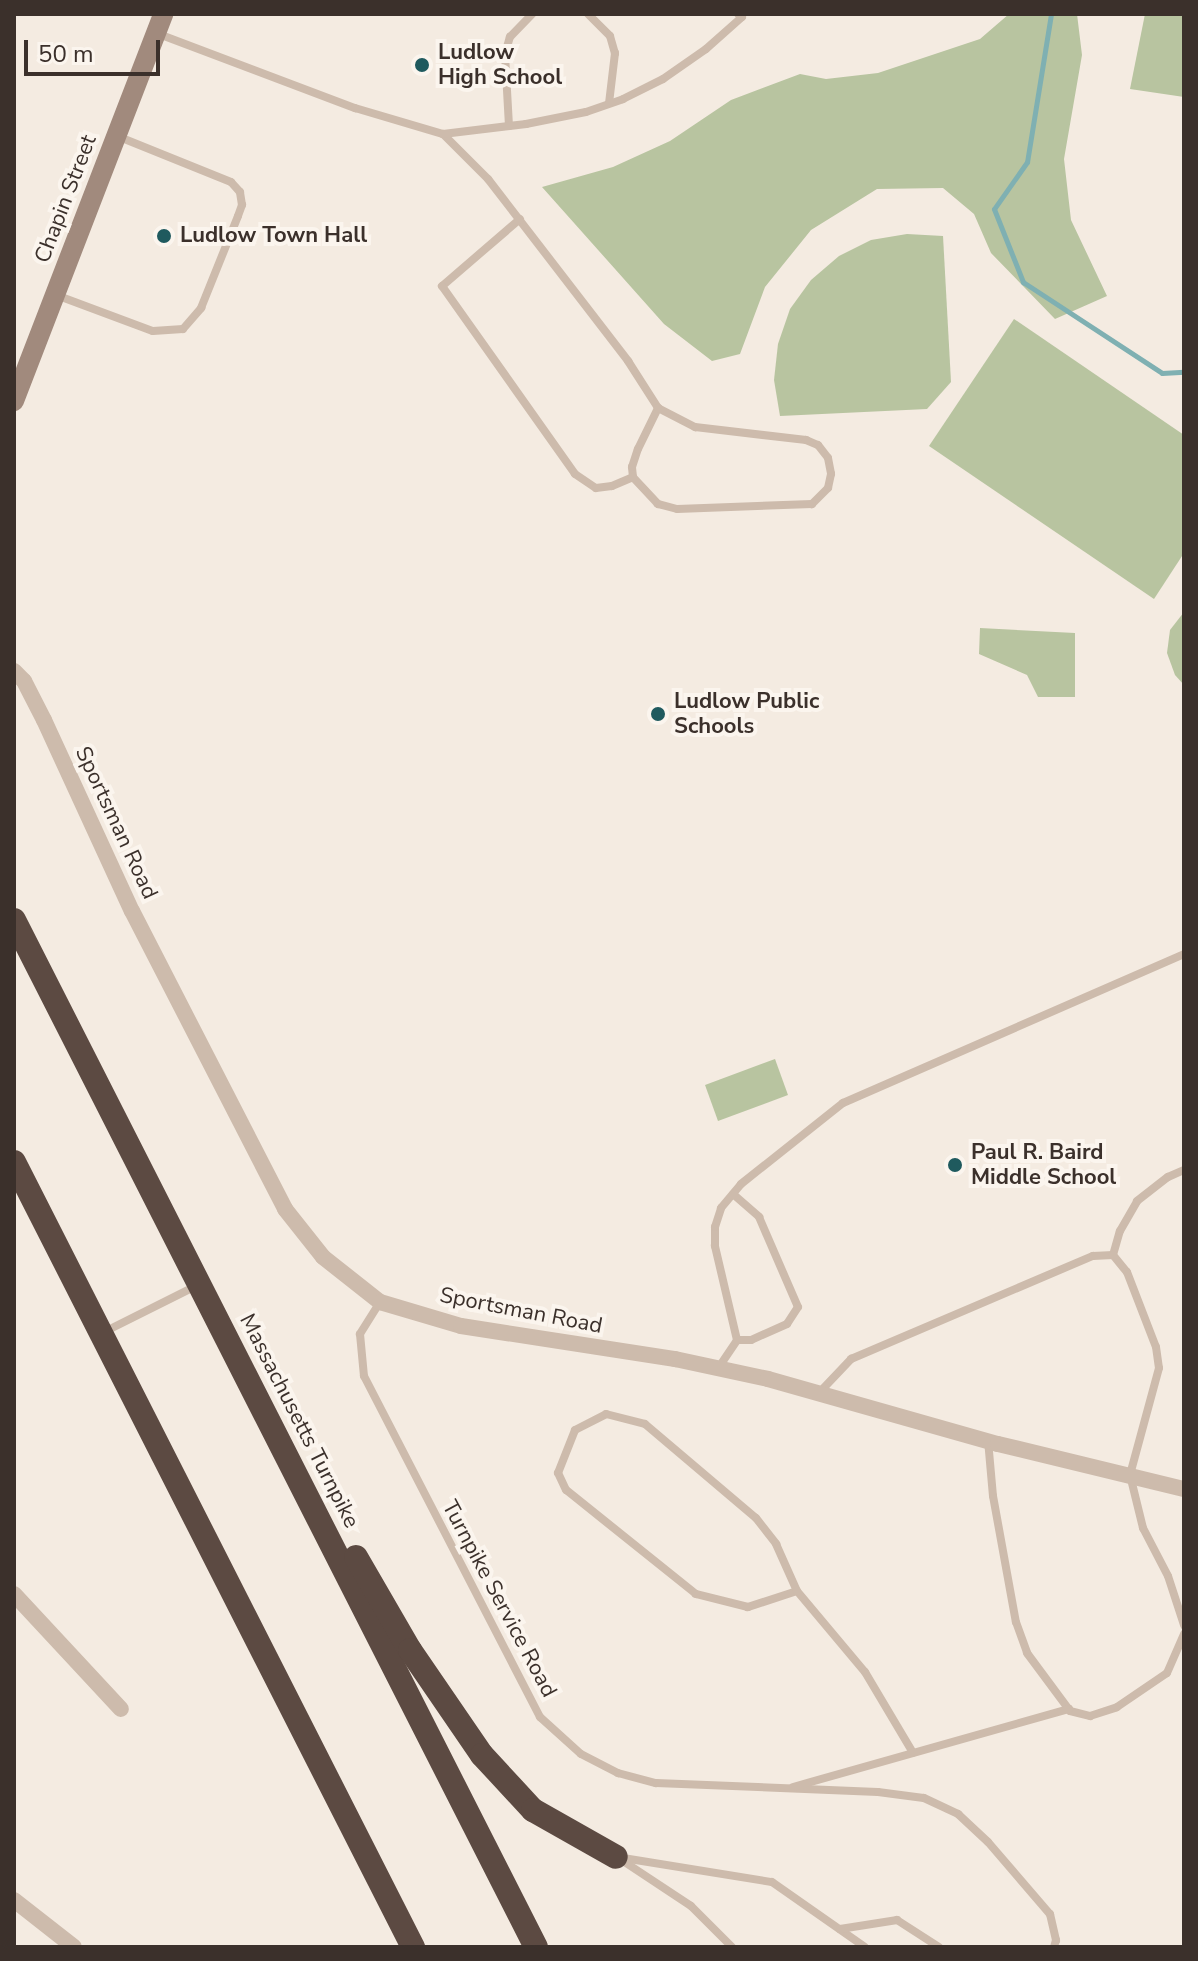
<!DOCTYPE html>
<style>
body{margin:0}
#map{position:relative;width:1198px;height:1961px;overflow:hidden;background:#f4ebe1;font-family:"Nunito Sans",sans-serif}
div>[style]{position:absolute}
.green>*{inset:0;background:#b8c4a0}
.stream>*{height:5px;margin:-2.5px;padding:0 2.5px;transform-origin:2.5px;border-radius:2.5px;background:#7fb0b2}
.lane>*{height:8px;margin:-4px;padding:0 4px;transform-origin:4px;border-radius:4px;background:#cdbbac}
.street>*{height:16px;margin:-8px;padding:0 8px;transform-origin:8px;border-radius:8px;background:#cdbbac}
.secondary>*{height:20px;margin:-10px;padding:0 10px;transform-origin:10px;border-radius:10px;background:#a18a7d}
.highway>*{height:24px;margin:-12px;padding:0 12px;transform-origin:12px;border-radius:12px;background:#5c4a42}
.dots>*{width:22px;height:22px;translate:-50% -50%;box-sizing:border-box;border:4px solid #fbf5ee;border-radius:50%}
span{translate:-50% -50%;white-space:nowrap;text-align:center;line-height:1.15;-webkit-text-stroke:8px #fbf5ee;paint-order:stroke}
.poi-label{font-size:22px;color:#3b302b;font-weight:700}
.left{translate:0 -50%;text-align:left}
.street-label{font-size:22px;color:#3b302b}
.frame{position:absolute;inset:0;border:16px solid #3b302b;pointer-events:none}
.scale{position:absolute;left:24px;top:40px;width:136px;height:36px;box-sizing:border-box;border:4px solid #3b302b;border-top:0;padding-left:10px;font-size:24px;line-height:28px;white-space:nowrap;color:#3b302b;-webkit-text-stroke:6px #fbf5ee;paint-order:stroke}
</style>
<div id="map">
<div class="green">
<i style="clip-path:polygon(1009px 14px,1077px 14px,1082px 55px,1064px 159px,1071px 220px,1107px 296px,1055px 319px,991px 253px,974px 214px,943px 188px,877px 189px,811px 230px,765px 287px,740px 354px,712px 361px,664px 324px,542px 187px,613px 167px,670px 141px,731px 100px,800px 74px,826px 79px,878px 73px,980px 39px)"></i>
<i style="clip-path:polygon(1145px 14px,1184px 14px,1184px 97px,1130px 89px)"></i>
<i style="clip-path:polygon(907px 234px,943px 236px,951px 382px,927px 409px,780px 416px,774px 380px,778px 344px,790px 309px,811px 280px,839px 256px,871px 240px)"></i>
<i style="clip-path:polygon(1014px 319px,1184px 435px,1184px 553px,1154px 599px,929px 446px)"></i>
<i style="clip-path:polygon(1184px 612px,1184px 685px,1175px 675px,1167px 653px,1170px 630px)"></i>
<i style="clip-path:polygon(980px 628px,1075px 633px,1075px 697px,1038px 697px,1027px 675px,979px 654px)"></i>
<i style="clip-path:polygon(775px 1059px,788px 1095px,718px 1121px,705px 1085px)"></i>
</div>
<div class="stream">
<i style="left:1051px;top:14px;width:150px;rotate:99.2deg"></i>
<i style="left:1027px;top:162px;width:57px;rotate:125.1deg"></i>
<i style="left:994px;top:209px;width:79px;rotate:68.3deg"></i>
<i style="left:1023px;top:282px;width:166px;rotate:33.2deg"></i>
<i style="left:1162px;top:373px;width:22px;rotate:-3deg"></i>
</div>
<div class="lane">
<i style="left:588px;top:14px;width:31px;rotate:45deg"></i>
<i style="left:610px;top:36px;width:18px;rotate:74deg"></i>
<i style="left:615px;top:53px;width:50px;rotate:96.8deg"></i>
<i style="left:156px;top:33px;width:213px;rotate:20.7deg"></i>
<i style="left:355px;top:108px;width:92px;rotate:16.5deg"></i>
<i style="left:443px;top:134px;width:64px;rotate:45deg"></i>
<i style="left:488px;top:179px;width:230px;rotate:52.4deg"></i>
<i style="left:628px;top:361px;width:56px;rotate:57.4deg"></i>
<i style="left:509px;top:126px;width:72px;rotate:-93.2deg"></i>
<i style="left:505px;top:54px;width:18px;rotate:-74deg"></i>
<i style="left:510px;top:37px;width:32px;rotate:-46deg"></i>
<i style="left:443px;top:134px;width:84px;rotate:-6.9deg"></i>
<i style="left:526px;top:124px;width:61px;rotate:-11.3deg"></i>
<i style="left:586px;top:112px;width:39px;rotate:-19deg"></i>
<i style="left:623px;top:99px;width:45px;rotate:-26.6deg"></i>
<i style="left:663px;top:79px;width:52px;rotate:-34.9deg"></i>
<i style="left:706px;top:49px;width:48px;rotate:-41.6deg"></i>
<i style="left:742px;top:17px;width:5px;rotate:-143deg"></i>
<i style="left:520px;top:219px;width:103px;rotate:139.3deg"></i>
<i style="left:442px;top:286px;width:230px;rotate:54.7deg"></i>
<i style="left:575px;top:474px;width:25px;rotate:34deg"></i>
<i style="left:596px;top:488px;width:16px;rotate:-7deg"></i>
<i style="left:612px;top:486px;width:23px;rotate:-23deg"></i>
<i style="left:633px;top:477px;width:10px;rotate:-96deg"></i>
<i style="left:632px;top:467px;width:19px;rotate:-72deg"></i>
<i style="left:638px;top:449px;width:46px;rotate:-64deg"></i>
<i style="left:658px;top:408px;width:42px;rotate:27.2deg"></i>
<i style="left:695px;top:427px;width:112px;rotate:6.7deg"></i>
<i style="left:806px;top:440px;width:13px;rotate:23deg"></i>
<i style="left:818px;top:445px;width:16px;rotate:52deg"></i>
<i style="left:828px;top:458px;width:16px;rotate:79deg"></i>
<i style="left:831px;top:474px;width:14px;rotate:102deg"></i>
<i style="left:828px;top:488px;width:23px;rotate:135deg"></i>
<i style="left:812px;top:504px;width:135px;rotate:177.9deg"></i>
<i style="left:677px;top:509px;width:20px;rotate:-165deg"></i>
<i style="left:658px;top:504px;width:37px;rotate:-133deg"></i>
<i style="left:56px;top:295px;width:103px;rotate:20.4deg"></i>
<i style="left:153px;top:331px;width:30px;rotate:-4deg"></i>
<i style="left:183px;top:329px;width:28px;rotate:-49deg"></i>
<i style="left:201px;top:308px;width:99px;rotate:-68.1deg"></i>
<i style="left:238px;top:216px;width:12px;rotate:-70deg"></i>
<i style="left:242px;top:205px;width:13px;rotate:-99deg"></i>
<i style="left:240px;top:192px;width:13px;rotate:-132deg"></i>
<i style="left:231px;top:182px;width:123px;rotate:-158deg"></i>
<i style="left:733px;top:1194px;width:35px;rotate:41deg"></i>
<i style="left:759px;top:1217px;width:98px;rotate:66.6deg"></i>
<i style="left:798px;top:1307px;width:20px;rotate:123deg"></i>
<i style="left:787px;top:1324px;width:39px;rotate:156deg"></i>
<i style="left:751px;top:1340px;width:14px;rotate:180deg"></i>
<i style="left:1113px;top:1255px;width:25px;rotate:-74deg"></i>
<i style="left:1120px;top:1231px;width:34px;rotate:-60deg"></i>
<i style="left:1137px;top:1201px;width:39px;rotate:-38deg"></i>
<i style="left:1168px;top:1177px;width:17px;rotate:-24deg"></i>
<i style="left:380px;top:1302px;width:38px;rotate:122deg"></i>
<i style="left:360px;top:1334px;width:42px;rotate:84.6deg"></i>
<i style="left:364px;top:1376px;width:384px;rotate:62.7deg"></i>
<i style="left:540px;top:1717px;width:55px;rotate:42.1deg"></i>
<i style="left:581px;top:1754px;width:42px;rotate:27.2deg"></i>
<i style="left:618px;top:1773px;width:39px;rotate:15deg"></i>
<i style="left:656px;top:1783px;width:222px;rotate:2.3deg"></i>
<i style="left:878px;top:1792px;width:46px;rotate:7.4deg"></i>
<i style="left:924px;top:1798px;width:38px;rotate:25deg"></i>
<i style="left:958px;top:1814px;width:41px;rotate:43deg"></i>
<i style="left:988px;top:1842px;width:95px;rotate:49.3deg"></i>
<i style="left:1050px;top:1914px;width:27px;rotate:77deg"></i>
<i style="left:1056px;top:1940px;width:7px;rotate:106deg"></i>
<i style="left:102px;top:1333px;width:107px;rotate:-26.6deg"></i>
<i style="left:719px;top:1367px;width:32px;rotate:-56deg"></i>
<i style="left:737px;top:1340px;width:97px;rotate:-103.2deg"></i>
<i style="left:715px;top:1246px;width:19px;rotate:-90deg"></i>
<i style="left:715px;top:1227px;width:20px;rotate:-72deg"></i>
<i style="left:721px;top:1208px;width:31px;rotate:-50deg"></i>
<i style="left:741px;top:1184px;width:130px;rotate:-38.5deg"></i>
<i style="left:843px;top:1103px;width:372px;rotate:-23.6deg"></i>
<i style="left:817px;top:1395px;width:50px;rotate:-46.6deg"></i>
<i style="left:851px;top:1359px;width:263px;rotate:-23.1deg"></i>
<i style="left:1093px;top:1256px;width:20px;rotate:-3deg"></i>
<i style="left:1113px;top:1255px;width:22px;rotate:51deg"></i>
<i style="left:1127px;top:1272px;width:80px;rotate:68.9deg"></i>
<i style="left:1156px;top:1347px;width:21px;rotate:82deg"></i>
<i style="left:1159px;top:1368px;width:111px;rotate:105.2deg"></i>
<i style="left:1130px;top:1475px;width:55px;rotate:76.2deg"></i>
<i style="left:1143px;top:1528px;width:54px;rotate:62.5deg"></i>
<i style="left:1168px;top:1576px;width:52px;rotate:71.9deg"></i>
<i style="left:988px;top:1440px;width:56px;rotate:84.9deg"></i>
<i style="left:993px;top:1496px;width:128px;rotate:79.7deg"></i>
<i style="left:1016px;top:1622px;width:33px;rotate:70deg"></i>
<i style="left:1027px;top:1653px;width:72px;rotate:53.4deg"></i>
<i style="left:1070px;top:1711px;width:21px;rotate:14deg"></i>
<i style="left:1090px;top:1716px;width:28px;rotate:-18deg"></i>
<i style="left:1117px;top:1707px;width:60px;rotate:-34.2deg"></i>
<i style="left:1167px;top:1673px;width:43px;rotate:-66.4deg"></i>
<i style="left:797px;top:1591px;width:52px;rotate:161.9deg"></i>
<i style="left:748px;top:1607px;width:54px;rotate:-166deg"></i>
<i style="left:696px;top:1594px;width:166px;rotate:-141.3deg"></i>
<i style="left:566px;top:1490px;width:19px;rotate:-115deg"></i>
<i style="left:558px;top:1473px;width:46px;rotate:-68.4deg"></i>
<i style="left:575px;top:1430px;width:35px;rotate:-27deg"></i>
<i style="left:606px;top:1414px;width:40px;rotate:14.4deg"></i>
<i style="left:645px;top:1424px;width:145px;rotate:40.3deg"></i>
<i style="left:756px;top:1518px;width:33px;rotate:52deg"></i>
<i style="left:776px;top:1544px;width:51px;rotate:65.9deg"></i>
<i style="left:797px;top:1591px;width:106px;rotate:50deg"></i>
<i style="left:865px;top:1672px;width:94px;rotate:59.3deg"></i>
<i style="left:793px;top:1787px;width:287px;rotate:-15.8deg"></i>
<i style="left:617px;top:1857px;width:157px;rotate:9.2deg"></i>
<i style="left:772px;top:1882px;width:113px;rotate:35deg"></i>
<i style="left:620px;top:1859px;width:85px;rotate:33.5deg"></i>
<i style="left:691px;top:1906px;width:58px;rotate:45deg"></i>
<i style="left:840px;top:1929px;width:58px;rotate:-9deg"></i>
<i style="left:897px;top:1920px;width:50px;rotate:32.7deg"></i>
</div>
<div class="street">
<i style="left:14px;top:671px;width:14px;rotate:45deg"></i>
<i style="left:24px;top:681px;width:44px;rotate:62.9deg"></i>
<i style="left:44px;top:720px;width:210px;rotate:65.3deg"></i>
<i style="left:132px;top:911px;width:335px;rotate:62.8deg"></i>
<i style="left:285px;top:1209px;width:61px;rotate:51.6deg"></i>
<i style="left:323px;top:1257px;width:73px;rotate:38.3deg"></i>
<i style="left:380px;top:1302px;width:84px;rotate:16.5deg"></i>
<i style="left:461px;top:1326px;width:217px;rotate:8.8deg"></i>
<i style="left:675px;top:1359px;width:95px;rotate:12.1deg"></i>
<i style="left:768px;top:1379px;width:239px;rotate:15.8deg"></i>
<i style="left:998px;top:1444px;width:191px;rotate:13.6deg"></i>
<i style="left:14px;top:1594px;width:157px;rotate:47.1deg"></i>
<i style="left:14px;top:1900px;width:76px;rotate:38.1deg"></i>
</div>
<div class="secondary">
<i style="left:14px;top:401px;width:415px;rotate:-68.9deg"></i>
</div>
<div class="highway">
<i style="left:14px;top:920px;width:1152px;rotate:63.06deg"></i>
<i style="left:14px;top:1162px;width:881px;rotate:63.06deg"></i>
<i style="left:356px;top:1557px;width:108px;rotate:59.9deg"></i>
<i style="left:410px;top:1650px;width:127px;rotate:55.6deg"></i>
<i style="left:482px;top:1755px;width:75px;rotate:47.2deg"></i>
<i style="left:533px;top:1810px;width:95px;rotate:29.5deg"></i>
</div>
<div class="dots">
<i style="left:422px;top:65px;background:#1f5a5e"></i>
<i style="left:164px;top:236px;background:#1f5a5e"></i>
<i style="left:658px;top:714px;background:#1f5a5e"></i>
<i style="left:955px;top:1165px;background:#1f5a5e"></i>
</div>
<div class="poi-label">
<span class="left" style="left:438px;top:65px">Ludlow<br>High School</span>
<span class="left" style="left:180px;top:236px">Ludlow Town Hall</span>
<span class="left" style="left:674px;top:714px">Ludlow Public<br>Schools</span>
<span class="left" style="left:971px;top:1165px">Paul R. Baird<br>Middle School</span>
</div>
<div class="street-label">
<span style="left:66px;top:199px;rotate:-69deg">Chapin Street</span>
<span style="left:116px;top:823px;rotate:65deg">Sportsman Road</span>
<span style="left:521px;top:1311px;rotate:11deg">Sportsman Road</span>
<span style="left:299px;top:1421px;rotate:63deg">Massachusetts Turnpike</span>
<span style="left:499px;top:1599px;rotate:62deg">Turnpike Service Road</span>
</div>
<div class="frame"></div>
<div class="scale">50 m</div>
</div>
